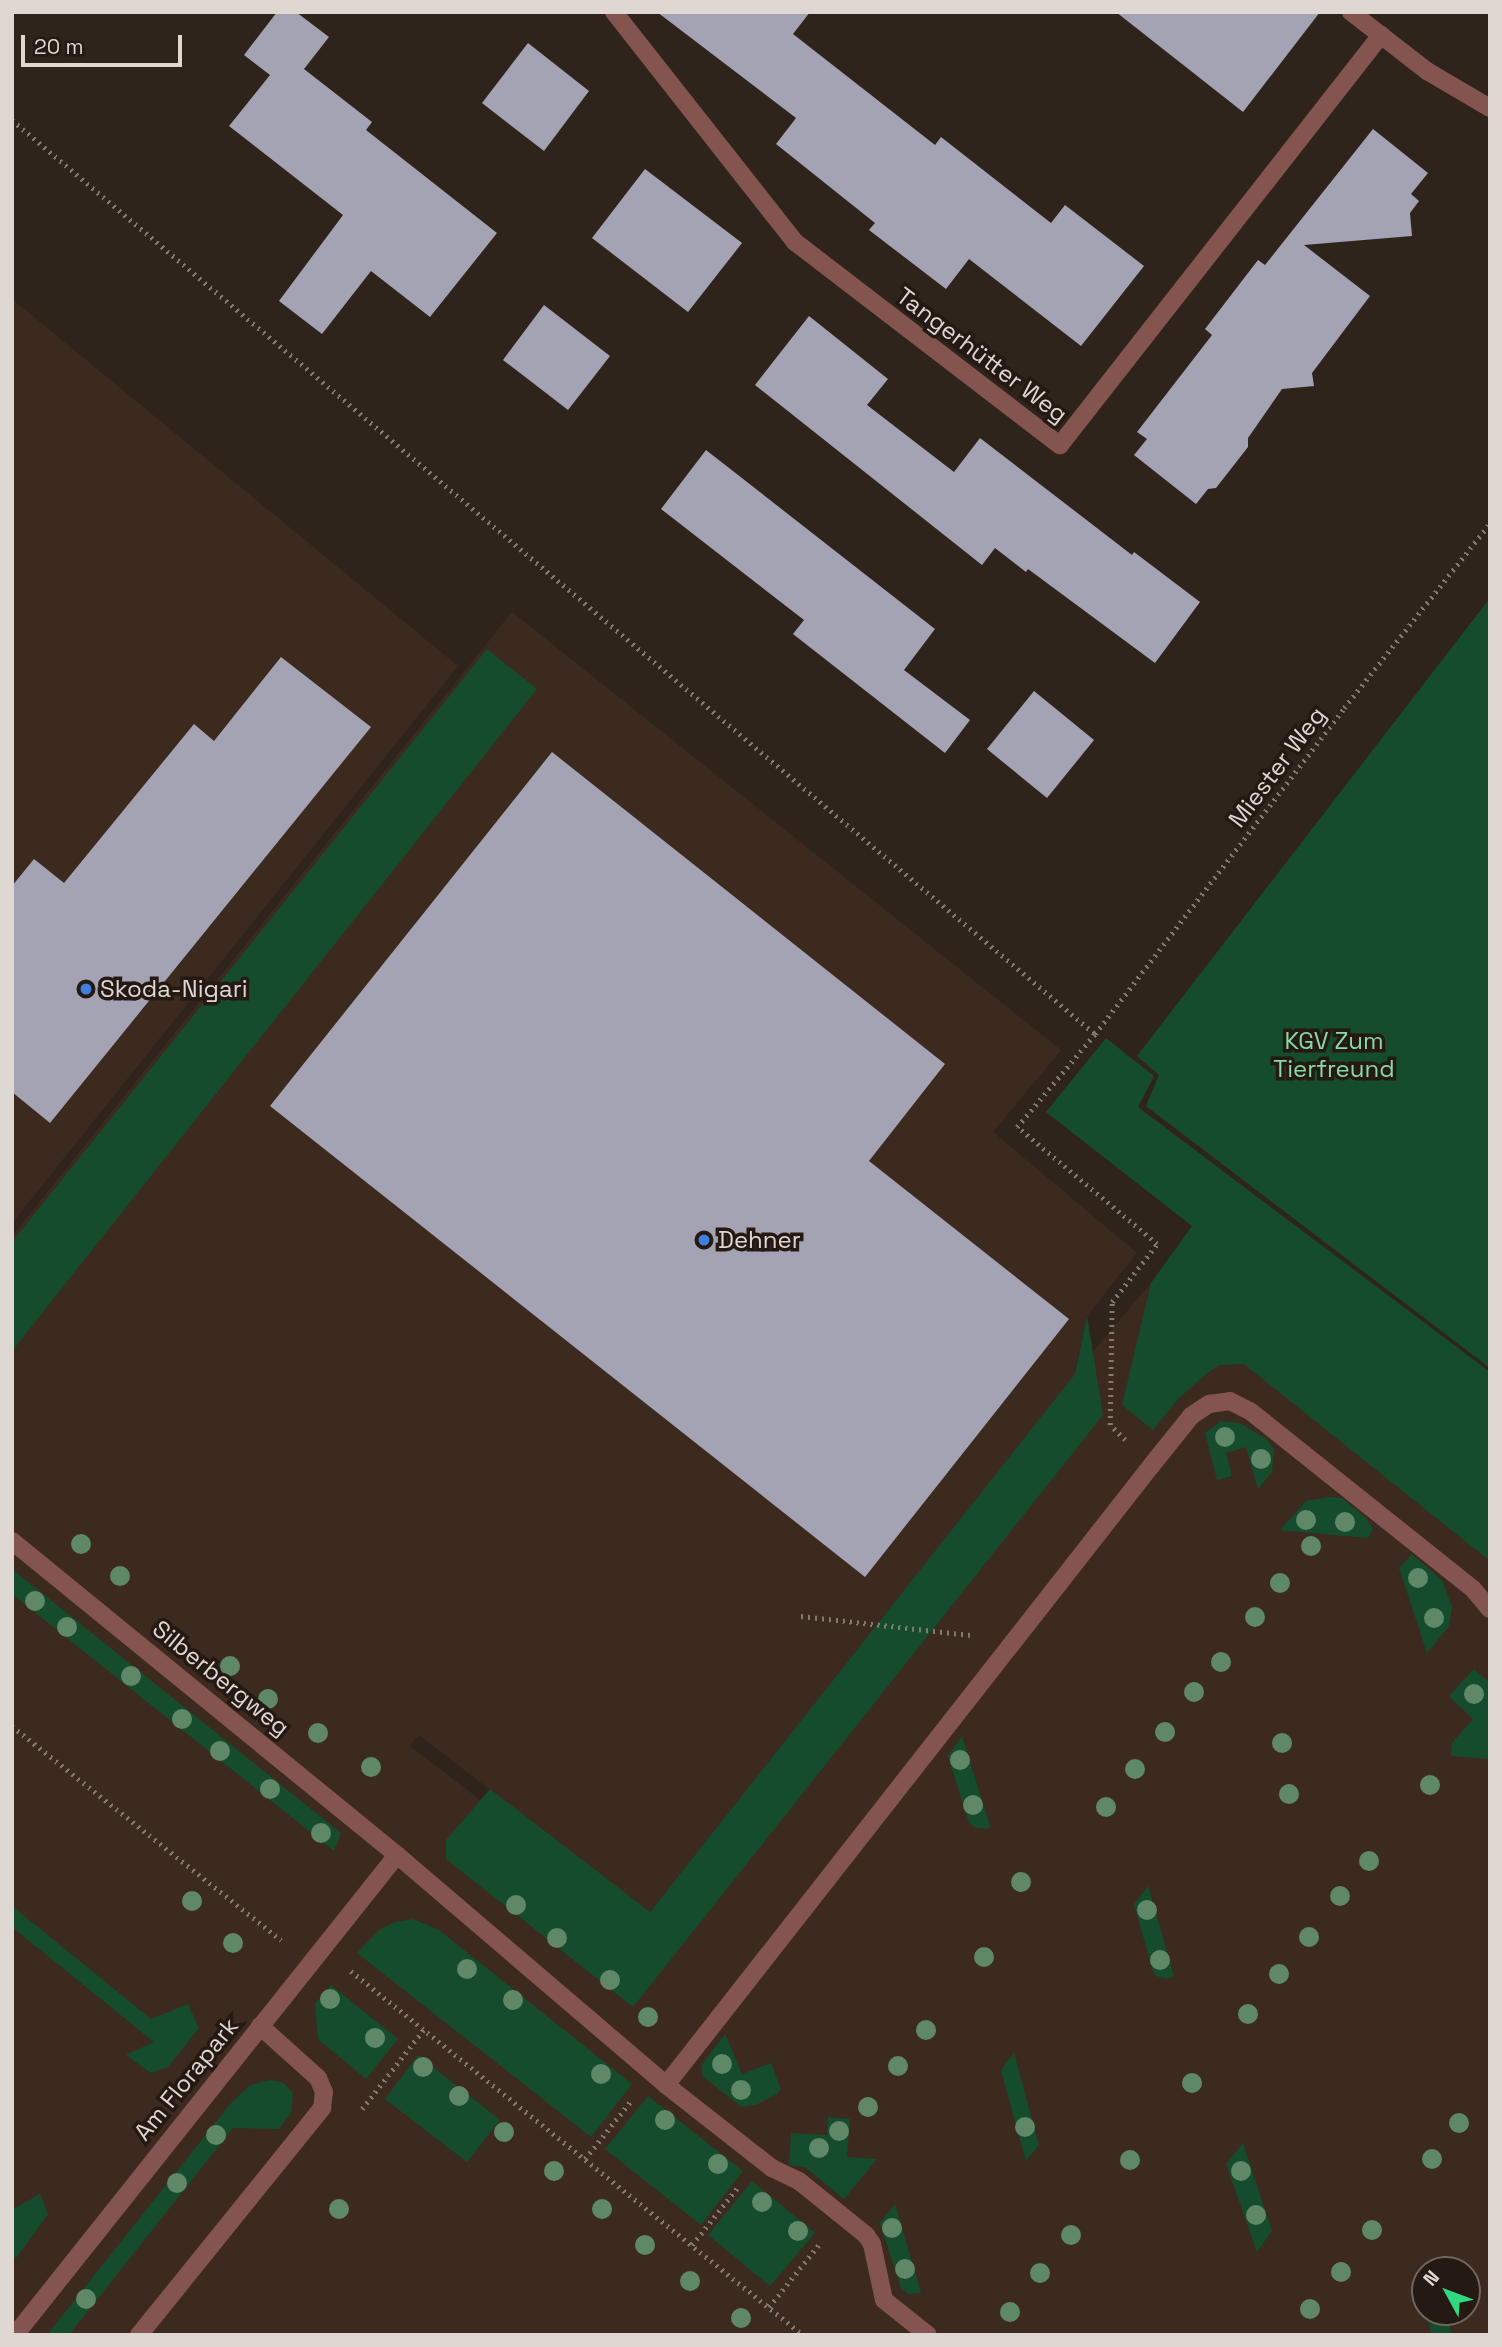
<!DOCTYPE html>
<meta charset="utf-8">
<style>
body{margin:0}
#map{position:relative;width:1502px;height:2347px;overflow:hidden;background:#2f241c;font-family:"Space Grotesk",sans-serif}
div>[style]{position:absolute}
.built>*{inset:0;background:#3c2a1f}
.green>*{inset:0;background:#154c2d}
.building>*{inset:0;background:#a3a3b3}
.path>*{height:4.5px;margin-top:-2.25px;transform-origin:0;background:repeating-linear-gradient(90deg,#837973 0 2px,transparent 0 7px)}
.service>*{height:18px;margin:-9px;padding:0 9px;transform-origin:9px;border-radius:9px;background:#84544f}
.minor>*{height:18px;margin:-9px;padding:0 9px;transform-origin:9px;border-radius:9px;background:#84544f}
.trees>*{width:20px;height:20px;margin:-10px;border-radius:50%;background:#5f8866}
.dots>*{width:19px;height:19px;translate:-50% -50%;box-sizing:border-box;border:4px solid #251a13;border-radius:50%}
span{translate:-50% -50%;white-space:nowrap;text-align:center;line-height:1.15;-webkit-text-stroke:7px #251a13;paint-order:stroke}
.street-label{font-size:24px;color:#dfd7d2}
.poi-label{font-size:24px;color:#dfd7d2}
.left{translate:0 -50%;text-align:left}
.park-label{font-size:24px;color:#87daa3}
.frame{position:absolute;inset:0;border:14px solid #dfd7d2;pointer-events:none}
.north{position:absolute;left:1411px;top:2256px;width:70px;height:70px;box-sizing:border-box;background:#251a13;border:2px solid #6f665f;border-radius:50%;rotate:311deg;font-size:19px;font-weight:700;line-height:28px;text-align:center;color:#dfd7d2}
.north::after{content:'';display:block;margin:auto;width:24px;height:32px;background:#30d882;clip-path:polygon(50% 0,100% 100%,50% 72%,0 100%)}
.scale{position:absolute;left:21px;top:35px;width:161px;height:32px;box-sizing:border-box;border:4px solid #dfd7d2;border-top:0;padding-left:9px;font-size:21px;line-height:24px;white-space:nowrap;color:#dfd7d2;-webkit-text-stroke:5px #251a13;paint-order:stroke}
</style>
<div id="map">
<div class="built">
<i style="clip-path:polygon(12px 299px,458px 666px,12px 1223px)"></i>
<i style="clip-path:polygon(evenodd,512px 612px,1061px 1050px,993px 1132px,1137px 1253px,1087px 1316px,1075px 1373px,1236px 1182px,1490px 1373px,1490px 2335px,12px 2335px,12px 1236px,512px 612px,994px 1478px,645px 1927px,410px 1746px,419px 1735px,649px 1913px,994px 1478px,512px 612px,1425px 2270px,1467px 2270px,1467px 2312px,1425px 2312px,1425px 2270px)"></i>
</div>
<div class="green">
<i style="clip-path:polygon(1490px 598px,1490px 1368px,1146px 1106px,1159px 1075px,1137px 1056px)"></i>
<i style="clip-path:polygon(487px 649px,537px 689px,12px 1351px,12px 1242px)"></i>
<i style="clip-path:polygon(1106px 1038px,1154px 1076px,1138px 1107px,1490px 1372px,1490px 1561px,1244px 1364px,1219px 1365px,1206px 1374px,1178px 1399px,1153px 1430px,1122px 1405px,1151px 1283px,1192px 1226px,1046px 1112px)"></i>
<i style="clip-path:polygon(1087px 1316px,1103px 1415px,633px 2007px,446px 1859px,446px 1840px,490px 1789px,650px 1912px,1075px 1374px)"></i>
<i style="clip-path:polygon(1221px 1421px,1240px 1423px,1266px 1439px,1274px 1449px,1272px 1472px,1258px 1489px,1246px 1447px,1226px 1453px,1232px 1476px,1217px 1480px,1205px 1433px)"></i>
<i style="clip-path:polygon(1330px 1497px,1342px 1498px,1365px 1517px,1373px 1529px,1368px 1538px,1280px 1530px,1306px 1501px)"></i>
<i style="clip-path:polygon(1412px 1554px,1442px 1580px,1452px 1607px,1449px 1626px,1427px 1653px,1399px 1568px)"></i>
<i style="clip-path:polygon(12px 1569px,341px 1833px,334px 1851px,12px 1594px)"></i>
<i style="clip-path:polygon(1474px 1669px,1490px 1683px,1490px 1759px,1451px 1756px,1452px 1743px,1473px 1719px,1449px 1696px)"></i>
<i style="clip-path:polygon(962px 1736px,990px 1826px,988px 1829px,976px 1828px,969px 1823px,948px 1756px)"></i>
<i style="clip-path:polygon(1148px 1886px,1174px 1976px,1166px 1979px,1156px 1976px,1152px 1968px,1134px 1904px)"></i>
<i style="clip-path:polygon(12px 1906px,151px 2019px,188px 2004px,199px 2028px,168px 2067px,151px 2073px,126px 2055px,154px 2042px,12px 1927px)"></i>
<i style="clip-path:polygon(413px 1919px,439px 1930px,632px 2084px,591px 2137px,357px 1953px,379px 1930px,395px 1922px)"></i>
<i style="clip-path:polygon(331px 1985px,398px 2039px,366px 2079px,318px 2039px,315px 2004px)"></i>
<i style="clip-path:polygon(725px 2034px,742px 2074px,771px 2063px,781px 2089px,777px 2094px,756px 2105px,742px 2107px,703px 2077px,701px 2066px)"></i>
<i style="clip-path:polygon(1014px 2053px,1039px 2145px,1026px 2161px,1001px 2070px)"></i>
<i style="clip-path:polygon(418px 2055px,500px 2120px,467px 2162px,385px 2099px)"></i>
<i style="clip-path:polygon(270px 2080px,284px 2083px,293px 2093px,291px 2113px,279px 2129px,233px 2128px,69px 2335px,47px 2335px,231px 2103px,250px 2085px)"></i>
<i style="clip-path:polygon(648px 2096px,743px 2171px,701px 2225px,605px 2149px)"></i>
<i style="clip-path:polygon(828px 2117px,850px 2119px,847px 2157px,877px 2159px,844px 2199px,805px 2167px,789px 2165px,791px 2133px,827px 2135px)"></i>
<i style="clip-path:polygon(1243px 2143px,1272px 2231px,1257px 2252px,1226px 2164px)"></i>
<i style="clip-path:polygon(752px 2181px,815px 2233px,770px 2286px,708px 2235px)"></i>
<i style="clip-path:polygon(40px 2194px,48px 2214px,17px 2257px,12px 2257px,12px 2206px,15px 2208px)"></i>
<i style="clip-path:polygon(895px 2204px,921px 2293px,908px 2294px,901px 2288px,880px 2223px)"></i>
<i style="clip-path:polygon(1426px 2312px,1446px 2312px,1452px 2335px,1432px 2335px)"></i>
</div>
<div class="building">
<i style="clip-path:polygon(277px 12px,296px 12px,329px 37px,304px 69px,372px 122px,366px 130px,497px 233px,430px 317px,371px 271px,322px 334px,279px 301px,343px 215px,229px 126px,270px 75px,244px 55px)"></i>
<i style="clip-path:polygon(657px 12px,810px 12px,793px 34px,935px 145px,941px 137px,1051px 223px,1065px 205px,1144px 266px,1081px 346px,969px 259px,946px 289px,869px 230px,875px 223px,776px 144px,796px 118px)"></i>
<i style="clip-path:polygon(1116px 12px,1320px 12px,1243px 112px)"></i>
<i style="clip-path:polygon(528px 43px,589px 91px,544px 151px,482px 103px)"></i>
<i style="clip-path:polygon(1373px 129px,1428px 173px,1411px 194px,1419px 201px,1410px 213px,1412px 236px,1304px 245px,1370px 296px,1312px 373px,1314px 386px,1282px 389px,1248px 438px,1248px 447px,1216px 488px,1208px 489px,1196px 504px,1134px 455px,1147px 439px,1137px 432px,1212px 335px,1205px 329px,1258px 260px,1265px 265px)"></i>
<i style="clip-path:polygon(645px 169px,742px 243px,688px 312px,592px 238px)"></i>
<i style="clip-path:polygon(544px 305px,610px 356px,568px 410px,503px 360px)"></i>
<i style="clip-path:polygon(809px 316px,888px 379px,867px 405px,954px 472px,980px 438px,1132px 555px,1134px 552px,1200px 602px,1155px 663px,1028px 569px,1026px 572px,995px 548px,982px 565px,755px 385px)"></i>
<i style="clip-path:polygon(706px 450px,935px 629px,904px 670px,970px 720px,945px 753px,793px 634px,804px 620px,661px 509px)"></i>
<i style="clip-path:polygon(281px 657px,371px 727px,50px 1123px,12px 1092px,12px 886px,34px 859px,64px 883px,194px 724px,214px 741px)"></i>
<i style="clip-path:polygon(1034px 691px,1094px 740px,1047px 798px,987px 749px)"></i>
<i style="clip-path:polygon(552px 752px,945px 1064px,869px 1161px,1069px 1319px,865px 1577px,270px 1106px)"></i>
</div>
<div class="path">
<i style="left:12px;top:120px;width:1417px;rotate:40.16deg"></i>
<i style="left:1125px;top:1440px;width:21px;rotate:-135deg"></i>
<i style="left:1110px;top:1425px;width:123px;rotate:-89.1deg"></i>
<i style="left:1112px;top:1302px;width:73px;rotate:-52.2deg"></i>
<i style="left:1157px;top:1244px;width:182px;rotate:-140.1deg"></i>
<i style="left:1017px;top:1127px;width:121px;rotate:-50deg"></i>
<i style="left:1095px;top:1034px;width:410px;rotate:-52.6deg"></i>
<i style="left:1344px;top:708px;width:236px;rotate:-51.7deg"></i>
<i style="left:801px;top:1616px;width:170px;rotate:6.4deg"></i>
<i style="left:12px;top:1726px;width:344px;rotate:38.5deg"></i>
<i style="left:351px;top:1971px;width:580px;rotate:38.84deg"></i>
<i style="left:362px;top:2109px;width:101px;rotate:-52.2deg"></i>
<i style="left:585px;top:2159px;width:73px;rotate:-51.7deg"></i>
<i style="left:692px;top:2245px;width:74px;rotate:-51.6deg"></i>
<i style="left:769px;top:2307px;width:82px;rotate:-51.4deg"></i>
</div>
<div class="service">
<i style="left:397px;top:1855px;width:354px;rotate:40.5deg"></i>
<i style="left:666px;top:2085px;width:135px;rotate:38.1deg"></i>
<i style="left:772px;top:2168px;width:30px;rotate:26deg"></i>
<i style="left:799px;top:2181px;width:86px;rotate:38.9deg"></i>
<i style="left:866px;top:2235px;width:11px;rotate:56deg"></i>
<i style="left:872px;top:2244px;width:57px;rotate:77.9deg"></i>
<i style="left:884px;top:2300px;width:56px;rotate:38.5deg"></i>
<i style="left:666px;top:2085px;width:786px;rotate:-51.92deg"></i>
<i style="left:1151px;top:1466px;width:64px;rotate:-51.3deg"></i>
<i style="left:1191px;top:1416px;width:22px;rotate:-34deg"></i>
<i style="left:1209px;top:1404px;width:21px;rotate:-8deg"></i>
<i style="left:1230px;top:1401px;width:22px;rotate:27deg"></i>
<i style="left:1250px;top:1411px;width:285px;rotate:38.6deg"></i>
<i style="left:1473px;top:1589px;width:26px;rotate:50deg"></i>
<i style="left:139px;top:2335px;width:292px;rotate:-51.1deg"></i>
<i style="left:322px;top:2108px;width:16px;rotate:-83deg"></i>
<i style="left:324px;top:2092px;width:15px;rotate:-113deg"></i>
<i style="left:318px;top:2078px;width:78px;rotate:-138.1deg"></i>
</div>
<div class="minor">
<i style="left:614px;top:12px;width:293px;rotate:51.8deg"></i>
<i style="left:795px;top:242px;width:334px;rotate:37.5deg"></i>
<i style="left:1060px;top:445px;width:521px;rotate:-51.94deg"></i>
<i style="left:1351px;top:12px;width:96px;rotate:37.8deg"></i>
<i style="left:1427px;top:71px;width:73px;rotate:30.4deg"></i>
<i style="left:12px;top:1541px;width:497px;rotate:39.2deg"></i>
<i style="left:397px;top:1855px;width:613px;rotate:128.51deg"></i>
</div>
<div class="trees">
<i style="left:1225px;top:1437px"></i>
<i style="left:1261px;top:1459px"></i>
<i style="left:1306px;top:1520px"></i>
<i style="left:1345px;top:1522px"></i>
<i style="left:81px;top:1544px"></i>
<i style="left:1311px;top:1546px"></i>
<i style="left:120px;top:1576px"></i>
<i style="left:1418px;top:1578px"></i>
<i style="left:1280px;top:1583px"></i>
<i style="left:35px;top:1601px"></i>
<i style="left:1255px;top:1617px"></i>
<i style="left:1434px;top:1618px"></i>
<i style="left:67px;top:1627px"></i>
<i style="left:1221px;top:1662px"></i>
<i style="left:230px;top:1666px"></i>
<i style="left:131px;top:1676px"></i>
<i style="left:1194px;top:1692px"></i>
<i style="left:1474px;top:1694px"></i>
<i style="left:268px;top:1699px"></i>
<i style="left:182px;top:1719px"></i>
<i style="left:1165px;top:1732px"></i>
<i style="left:318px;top:1733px"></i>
<i style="left:1282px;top:1743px"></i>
<i style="left:220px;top:1751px"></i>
<i style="left:960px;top:1760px"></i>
<i style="left:371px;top:1767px"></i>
<i style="left:1135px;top:1769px"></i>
<i style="left:1430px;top:1785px"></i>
<i style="left:270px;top:1789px"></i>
<i style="left:1289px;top:1794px"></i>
<i style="left:973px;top:1805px"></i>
<i style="left:1106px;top:1807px"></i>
<i style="left:321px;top:1833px"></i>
<i style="left:1369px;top:1861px"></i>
<i style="left:1021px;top:1882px"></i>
<i style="left:1340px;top:1896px"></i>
<i style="left:192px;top:1901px"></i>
<i style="left:516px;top:1905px"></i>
<i style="left:1147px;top:1910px"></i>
<i style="left:1309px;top:1937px"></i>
<i style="left:557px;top:1938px"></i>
<i style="left:233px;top:1943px"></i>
<i style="left:984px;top:1957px"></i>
<i style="left:1160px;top:1960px"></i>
<i style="left:467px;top:1969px"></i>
<i style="left:1279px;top:1974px"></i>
<i style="left:610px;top:1980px"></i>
<i style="left:330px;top:1999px"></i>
<i style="left:513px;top:2000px"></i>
<i style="left:1248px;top:2014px"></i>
<i style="left:648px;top:2017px"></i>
<i style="left:926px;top:2030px"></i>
<i style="left:375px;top:2038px"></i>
<i style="left:722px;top:2064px"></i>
<i style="left:898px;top:2066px"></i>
<i style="left:423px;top:2067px"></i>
<i style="left:601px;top:2074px"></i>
<i style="left:1192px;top:2083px"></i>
<i style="left:741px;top:2090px"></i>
<i style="left:459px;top:2096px"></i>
<i style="left:868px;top:2107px"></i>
<i style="left:665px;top:2120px"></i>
<i style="left:1459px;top:2123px"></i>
<i style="left:1025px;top:2127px"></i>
<i style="left:839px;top:2131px"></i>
<i style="left:504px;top:2132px"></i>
<i style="left:216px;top:2135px"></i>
<i style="left:819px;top:2148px"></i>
<i style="left:1432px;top:2159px"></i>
<i style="left:1130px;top:2160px"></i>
<i style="left:718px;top:2164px"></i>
<i style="left:554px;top:2171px"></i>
<i style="left:1241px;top:2171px"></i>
<i style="left:177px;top:2183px"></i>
<i style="left:762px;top:2202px"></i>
<i style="left:339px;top:2209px"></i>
<i style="left:602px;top:2209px"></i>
<i style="left:1256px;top:2215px"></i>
<i style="left:892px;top:2228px"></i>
<i style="left:1372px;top:2230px"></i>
<i style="left:798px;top:2231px"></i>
<i style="left:1071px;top:2235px"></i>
<i style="left:645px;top:2245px"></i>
<i style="left:905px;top:2269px"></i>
<i style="left:1341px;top:2272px"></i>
<i style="left:1040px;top:2273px"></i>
<i style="left:690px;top:2281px"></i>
<i style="left:86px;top:2299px"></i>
<i style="left:1310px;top:2309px"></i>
<i style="left:1010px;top:2312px"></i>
<i style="left:741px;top:2318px"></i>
</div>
<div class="dots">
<i style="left:86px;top:989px;background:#3f7fe0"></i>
<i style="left:704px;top:1240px;background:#3f7fe0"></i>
</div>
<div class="street-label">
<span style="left:982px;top:355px;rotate:37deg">Tangerhütter Weg</span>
<span style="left:1277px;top:767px;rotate:-53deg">Miester Weg</span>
<span style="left:221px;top:1678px;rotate:39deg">Silberbergweg</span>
<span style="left:186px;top:2079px;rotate:-51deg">Am Florapark</span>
</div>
<div class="poi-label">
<span class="left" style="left:100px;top:989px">Skoda-Nigari</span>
<span class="left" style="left:718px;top:1240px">Dehner</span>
</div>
<div class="park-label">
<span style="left:1334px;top:1055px">KGV Zum<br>Tierfreund</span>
</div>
<div class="frame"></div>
<div class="north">N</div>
<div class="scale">20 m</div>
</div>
